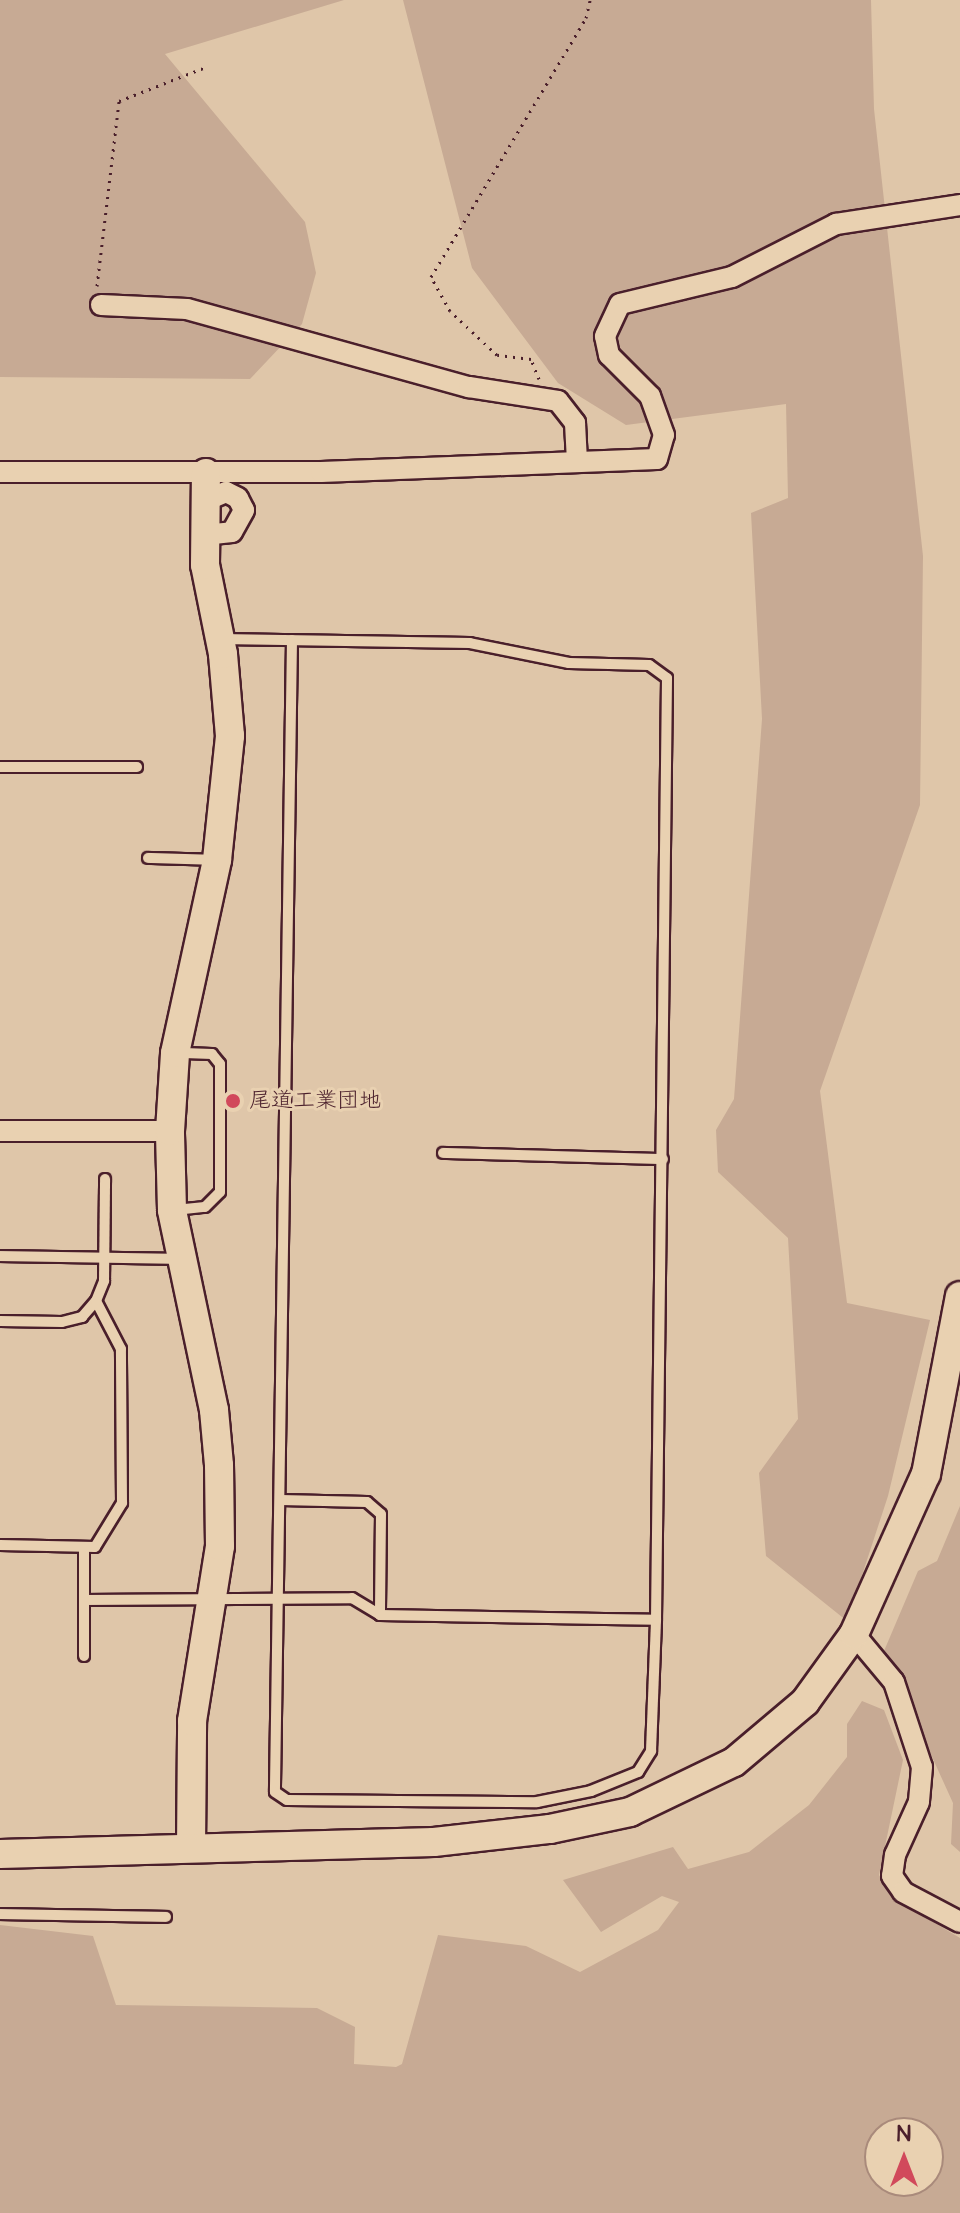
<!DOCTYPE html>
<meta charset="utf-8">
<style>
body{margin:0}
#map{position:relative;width:960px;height:2213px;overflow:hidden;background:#dfc6a9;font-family:"Architects Daughter","Klee One",sans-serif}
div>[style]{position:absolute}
.green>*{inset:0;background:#c7aa94}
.path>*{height:3px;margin-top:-1.5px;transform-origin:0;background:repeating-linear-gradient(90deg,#4a1f2b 0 2px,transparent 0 8px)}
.roads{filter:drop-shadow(2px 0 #4a1f2b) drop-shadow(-2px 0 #4a1f2b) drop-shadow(0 2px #4a1f2b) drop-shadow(0 -2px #4a1f2b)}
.lane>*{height:10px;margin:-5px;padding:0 5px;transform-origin:5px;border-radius:5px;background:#e9d1b1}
.street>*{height:20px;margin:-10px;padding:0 10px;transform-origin:10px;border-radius:10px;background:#e9d1b1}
.secondary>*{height:28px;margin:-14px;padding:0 14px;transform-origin:14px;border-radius:14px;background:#e9d1b1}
.dots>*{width:22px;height:22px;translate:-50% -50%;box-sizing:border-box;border:4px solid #e9d1b1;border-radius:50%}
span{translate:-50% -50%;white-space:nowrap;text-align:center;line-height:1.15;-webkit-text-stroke:6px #e9d1b1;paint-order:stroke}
.poi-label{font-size:22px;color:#4a1f2b}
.left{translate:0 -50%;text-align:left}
.north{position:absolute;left:864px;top:2117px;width:80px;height:80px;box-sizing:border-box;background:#e9d1b1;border:2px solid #a98a7b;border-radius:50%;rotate:0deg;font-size:22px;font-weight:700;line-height:32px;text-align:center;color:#4a1f2b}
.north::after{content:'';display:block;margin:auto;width:28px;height:36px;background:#d1495b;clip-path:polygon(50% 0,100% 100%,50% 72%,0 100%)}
</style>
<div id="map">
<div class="green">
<i style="clip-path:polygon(0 0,344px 0,165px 54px,305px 222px,316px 273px,302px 324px,250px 379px,0 377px)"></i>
<i style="clip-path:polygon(403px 0,871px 0,874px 109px,923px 556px,920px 805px,820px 1091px,847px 1303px,930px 1320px,888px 1496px,847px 1621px,766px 1556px,759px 1473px,798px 1419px,788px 1238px,718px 1172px,716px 1130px,734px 1099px,762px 719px,751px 513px,788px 498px,786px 404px,626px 425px,558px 383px,472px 268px)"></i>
<i style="clip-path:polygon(960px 1506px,960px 1852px,951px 1844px,953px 1803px,884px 1651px,918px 1571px,937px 1561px)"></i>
<i style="clip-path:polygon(evenodd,862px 1701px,884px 1710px,903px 1760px,879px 1875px,893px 1898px,960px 1938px,960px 2213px,0 2213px,0 1925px,93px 1936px,116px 2005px,317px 2008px,355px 2027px,354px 2064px,396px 2067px,402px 2064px,438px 1935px,526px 1946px,580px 1972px,658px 1930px,679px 1902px,662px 1896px,601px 1932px,563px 1880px,673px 1847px,688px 1869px,749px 1852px,809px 1805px,847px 1757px,847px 1724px,862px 1701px,880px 2133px,928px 2133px,928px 2181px,880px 2181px,880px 2133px)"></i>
</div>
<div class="path">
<i style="left:97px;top:286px;width:186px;rotate:-83.2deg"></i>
<i style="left:119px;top:101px;width:93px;rotate:-21.3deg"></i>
<i style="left:539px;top:379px;width:22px;rotate:-112deg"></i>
<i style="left:531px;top:359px;width:34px;rotate:-173deg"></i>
<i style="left:497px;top:355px;width:64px;rotate:-136.9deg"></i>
<i style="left:450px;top:311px;width:39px;rotate:-119deg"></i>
<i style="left:431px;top:277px;width:302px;rotate:-59.1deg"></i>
<i style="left:586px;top:18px;width:18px;rotate:-77deg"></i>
</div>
<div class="roads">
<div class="lane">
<i style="left:292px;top:640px;width:1152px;rotate:90.85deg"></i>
<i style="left:275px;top:1792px;width:14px;rotate:34deg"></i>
<i style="left:287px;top:1800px;width:250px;rotate:0.5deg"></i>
<i style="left:537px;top:1802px;width:55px;rotate:-11.5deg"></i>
<i style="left:591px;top:1791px;width:51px;rotate:-22deg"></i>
<i style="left:638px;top:1772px;width:25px;rotate:-58deg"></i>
<i style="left:651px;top:1751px;width:131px;rotate:-87.8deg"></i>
<i style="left:0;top:767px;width:137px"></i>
<i style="left:148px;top:858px;width:66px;rotate:1.7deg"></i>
<i style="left:443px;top:1153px;width:220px;rotate:1.6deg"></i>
<i style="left:175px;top:1210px;width:30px;rotate:-6deg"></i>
<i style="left:205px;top:1207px;width:21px;rotate:-45deg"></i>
<i style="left:220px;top:1192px;width:128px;rotate:-90deg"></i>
<i style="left:220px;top:1064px;width:13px;rotate:-129deg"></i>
<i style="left:212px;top:1054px;width:35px;rotate:-178deg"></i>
<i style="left:0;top:1256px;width:181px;rotate:0.9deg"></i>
<i style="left:0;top:1321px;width:62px;rotate:0.9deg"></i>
<i style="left:62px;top:1322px;width:21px;rotate:-14deg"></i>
<i style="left:82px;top:1317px;width:21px;rotate:-49deg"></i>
<i style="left:96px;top:1301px;width:22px;rotate:-68deg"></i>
<i style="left:104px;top:1281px;width:102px;rotate:-89.4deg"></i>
<i style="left:281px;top:1500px;width:86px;rotate:1.3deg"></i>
<i style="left:367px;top:1502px;width:18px;rotate:41deg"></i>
<i style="left:381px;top:1514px;width:101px;rotate:90.6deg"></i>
<i style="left:0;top:1545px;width:95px;rotate:1.2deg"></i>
<i style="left:95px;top:1547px;width:52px;rotate:-58.5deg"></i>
<i style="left:122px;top:1503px;width:154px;rotate:-90.4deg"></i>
<i style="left:121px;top:1349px;width:54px;rotate:-117.5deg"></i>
<i style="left:84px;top:1547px;width:53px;rotate:90deg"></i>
<i style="left:84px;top:1600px;width:268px;rotate:-0.4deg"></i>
<i style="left:352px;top:1598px;width:33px;rotate:31deg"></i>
<i style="left:380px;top:1615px;width:276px;rotate:1deg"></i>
<i style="left:656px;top:1620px;width:942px;rotate:-89.33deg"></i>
<i style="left:667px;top:678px;width:22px;rotate:-144deg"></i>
<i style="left:649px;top:665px;width:80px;rotate:-178.6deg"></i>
<i style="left:569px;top:663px;width:101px;rotate:-168.6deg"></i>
<i style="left:470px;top:643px;width:249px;rotate:-179.1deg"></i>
<i style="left:84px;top:1600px;width:56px;rotate:90deg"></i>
<i style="left:0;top:1914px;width:166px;rotate:1deg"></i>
</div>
<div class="street">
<i style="left:101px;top:305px;width:86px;rotate:2.7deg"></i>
<i style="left:187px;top:309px;width:293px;rotate:15.5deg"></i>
<i style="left:469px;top:387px;width:90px;rotate:8.9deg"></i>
<i style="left:558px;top:401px;width:28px;rotate:52deg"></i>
<i style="left:575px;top:423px;width:36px;rotate:87deg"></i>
<i style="left:0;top:472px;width:321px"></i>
<i style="left:321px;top:472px;width:336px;rotate:-2.2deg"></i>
<i style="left:657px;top:459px;width:25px;rotate:-74deg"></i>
<i style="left:664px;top:435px;width:41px;rotate:-109.7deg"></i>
<i style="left:650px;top:396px;width:58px;rotate:-135deg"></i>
<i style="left:609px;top:355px;width:19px;rotate:-102deg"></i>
<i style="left:605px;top:336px;width:35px;rotate:-65deg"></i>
<i style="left:620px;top:304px;width:115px;rotate:-13.6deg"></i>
<i style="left:732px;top:277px;width:117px;rotate:-27deg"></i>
<i style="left:836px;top:224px;width:125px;rotate:-8.7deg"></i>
<i style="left:204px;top:535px;width:28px;rotate:-6deg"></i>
<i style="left:232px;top:532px;width:25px;rotate:-61deg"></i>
<i style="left:244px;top:510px;width:13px;rotate:-117deg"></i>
<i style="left:238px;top:498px;width:13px;rotate:-153deg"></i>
<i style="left:226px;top:492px;width:23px;rotate:157deg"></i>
<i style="left:0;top:1131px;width:170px"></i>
<i style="left:854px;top:1634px;width:62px;rotate:50.2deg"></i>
<i style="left:894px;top:1682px;width:89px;rotate:71.8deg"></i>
<i style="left:922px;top:1767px;width:35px;rotate:95deg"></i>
<i style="left:919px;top:1802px;width:58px;rotate:114.4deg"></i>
<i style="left:895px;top:1855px;width:21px;rotate:98deg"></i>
<i style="left:892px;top:1876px;width:19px;rotate:55deg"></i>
<i style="left:903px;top:1892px;width:64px;rotate:27.8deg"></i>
</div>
<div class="secondary">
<i style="left:191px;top:1848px;width:127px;rotate:-89.5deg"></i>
<i style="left:192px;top:1721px;width:177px;rotate:-80.9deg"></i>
<i style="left:220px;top:1546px;width:81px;rotate:-90.7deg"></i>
<i style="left:219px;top:1465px;width:55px;rotate:-95.2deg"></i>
<i style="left:214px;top:1410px;width:204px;rotate:-101.9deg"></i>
<i style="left:172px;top:1210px;width:79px;rotate:-91.5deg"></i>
<i style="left:170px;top:1131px;width:78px;rotate:-86.3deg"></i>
<i style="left:175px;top:1053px;width:198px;rotate:-77.7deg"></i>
<i style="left:217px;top:860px;width:125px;rotate:-84deg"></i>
<i style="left:230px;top:736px;width:82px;rotate:-94.9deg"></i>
<i style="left:223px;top:654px;width:91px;rotate:-101.4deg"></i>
<i style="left:205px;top:565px;width:92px;rotate:-89.4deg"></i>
<i style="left:0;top:1854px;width:434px;rotate:-1.6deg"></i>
<i style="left:434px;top:1842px;width:117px;rotate:-6.4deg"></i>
<i style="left:550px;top:1829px;width:82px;rotate:-12deg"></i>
<i style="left:630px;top:1812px;width:115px;rotate:-25.7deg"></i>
<i style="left:734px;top:1762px;width:93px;rotate:-40.2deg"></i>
<i style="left:805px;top:1702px;width:84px;rotate:-54.2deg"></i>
<i style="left:854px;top:1634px;width:175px;rotate:-65.8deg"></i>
<i style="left:926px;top:1474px;width:181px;rotate:-79.2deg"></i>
</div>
</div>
<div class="dots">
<i style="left:233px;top:1101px;background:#d1495b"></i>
</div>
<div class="poi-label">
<span class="left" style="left:249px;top:1101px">尾道工業団地</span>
</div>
<div class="north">N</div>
</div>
